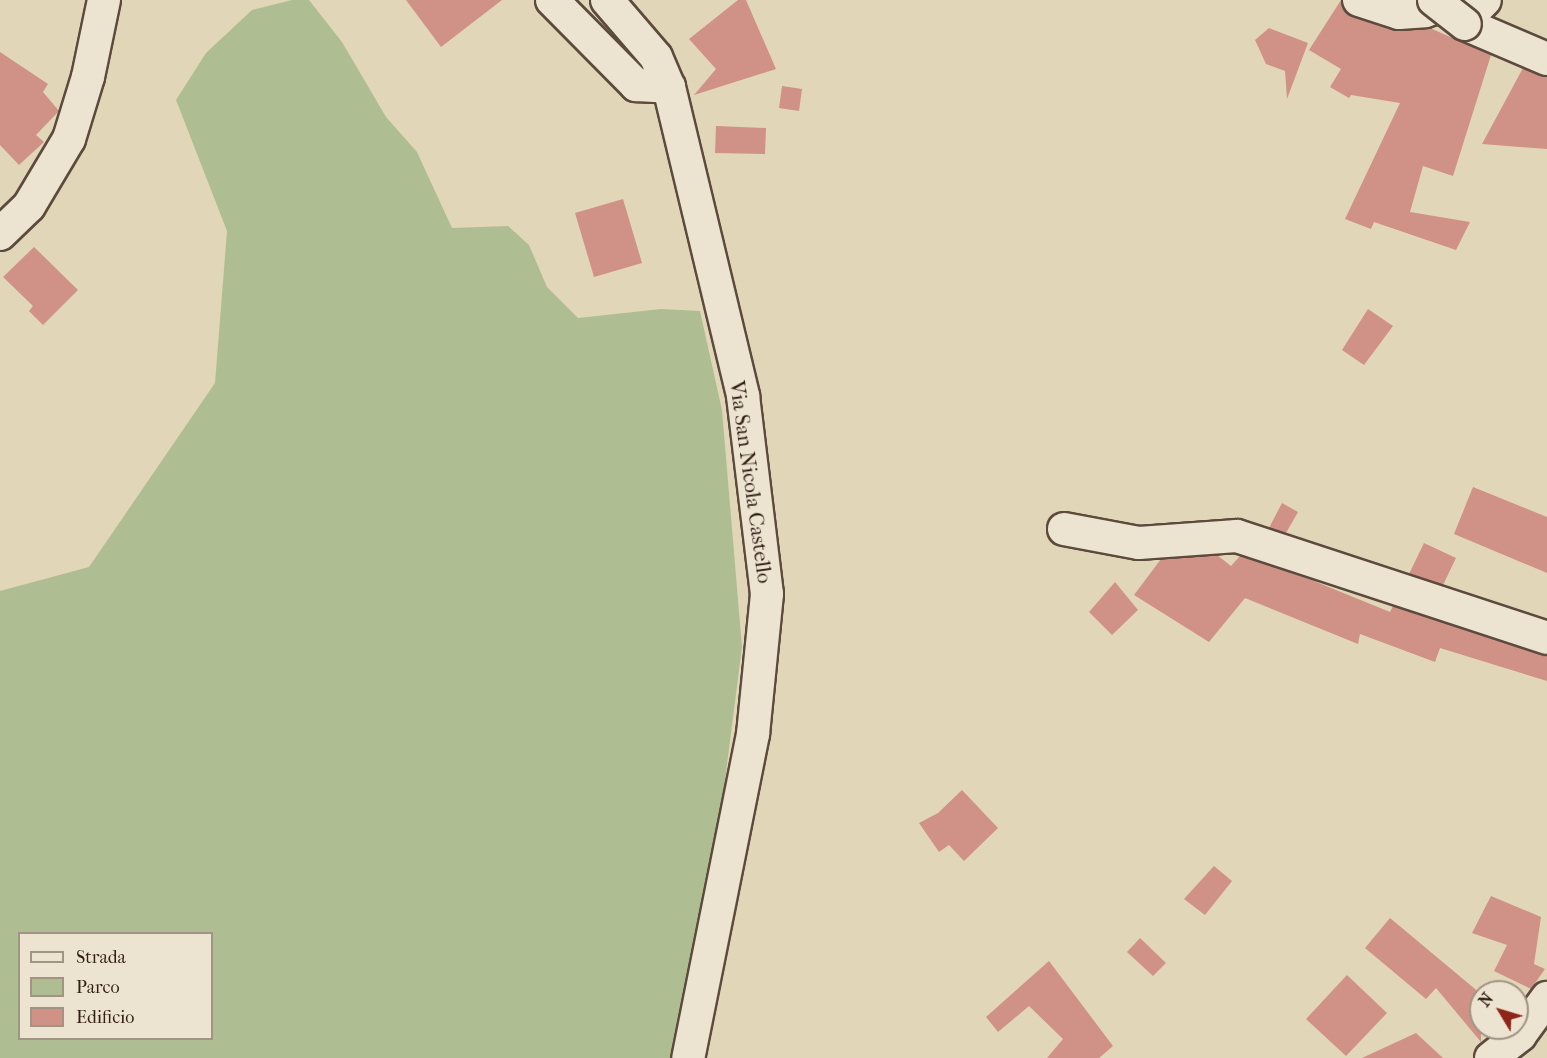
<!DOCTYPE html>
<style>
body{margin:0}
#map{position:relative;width:1547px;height:1058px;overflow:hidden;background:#e2d6b8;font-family:"IM FELL French Canon",serif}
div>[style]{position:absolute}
.green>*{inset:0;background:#afbe92}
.building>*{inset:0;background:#d09186}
.roads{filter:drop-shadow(2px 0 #5c4b3d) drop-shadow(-2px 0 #5c4b3d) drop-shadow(0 2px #5c4b3d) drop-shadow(0 -2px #5c4b3d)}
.minor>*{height:32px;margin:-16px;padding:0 16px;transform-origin:16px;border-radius:16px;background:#ece4d1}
.bridges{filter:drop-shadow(2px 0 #5c4b3d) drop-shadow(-2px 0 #5c4b3d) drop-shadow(0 2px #5c4b3d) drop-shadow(0 -2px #5c4b3d)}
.minor-bridge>*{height:32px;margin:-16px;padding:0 16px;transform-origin:16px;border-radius:16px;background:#ece4d1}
span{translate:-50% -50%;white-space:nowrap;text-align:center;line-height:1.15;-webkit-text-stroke:6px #ece4d1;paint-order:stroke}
.street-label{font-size:21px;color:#301d14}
.legend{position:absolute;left:18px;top:932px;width:195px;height:108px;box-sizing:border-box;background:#ece4d1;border:2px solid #a19485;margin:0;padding:8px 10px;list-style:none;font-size:18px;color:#301d14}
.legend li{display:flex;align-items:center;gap:12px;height:30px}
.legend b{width:30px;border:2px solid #a19485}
.north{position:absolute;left:1469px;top:980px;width:60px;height:60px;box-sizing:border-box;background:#ece4d1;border:2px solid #a19485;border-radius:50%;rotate:308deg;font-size:16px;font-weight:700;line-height:24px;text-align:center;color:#301d14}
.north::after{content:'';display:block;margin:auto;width:21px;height:27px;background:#8f2418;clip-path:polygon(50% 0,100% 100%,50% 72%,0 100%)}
</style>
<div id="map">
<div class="green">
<i style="clip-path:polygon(evenodd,292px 0,309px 0,342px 42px,386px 117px,417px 152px,452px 228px,508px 226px,529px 245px,547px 287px,578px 318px,661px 309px,700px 311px,722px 410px,742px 647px,724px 788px,673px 1058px,0 1058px,0 591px,89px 567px,215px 383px,227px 231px,176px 100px,206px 53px,252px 10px,292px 0,20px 934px,212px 934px,212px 1038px,20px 1038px,20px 934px)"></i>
</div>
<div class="building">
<i style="clip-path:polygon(406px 0,502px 0,441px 47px)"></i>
<i style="clip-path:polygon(738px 0,746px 0,776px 69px,694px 95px,716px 69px,689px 39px)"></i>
<i style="clip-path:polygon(1341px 0,1345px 12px,1353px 17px,1394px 30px,1430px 28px,1491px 55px,1453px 176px,1423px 166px,1410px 212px,1470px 222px,1456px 250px,1374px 222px,1371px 229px,1345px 219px,1400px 103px,1351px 95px,1349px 98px,1330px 87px,1341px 69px,1309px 50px)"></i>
<i style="clip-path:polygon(1269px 28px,1308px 43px,1287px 99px,1285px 71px,1266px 64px,1255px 40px)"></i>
<i style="clip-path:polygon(0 52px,48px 84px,43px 92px,59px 111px,36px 135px,44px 142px,19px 165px,0 145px)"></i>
<i style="clip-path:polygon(1523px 68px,1547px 77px,1547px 149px,1482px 144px)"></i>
<i style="clip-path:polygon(782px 86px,802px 89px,799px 111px,779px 108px)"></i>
<i style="clip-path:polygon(716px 126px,766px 128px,765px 154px,715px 153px)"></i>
<i style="clip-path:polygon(623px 199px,642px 263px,594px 277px,575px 213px)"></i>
<i style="clip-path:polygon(34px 247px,78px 290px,43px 325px,29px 311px,33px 306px,3px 277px)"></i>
<i style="clip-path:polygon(1368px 309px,1393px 326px,1364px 365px,1342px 350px)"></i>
<i style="clip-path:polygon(1473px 487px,1547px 517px,1547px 573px,1454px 534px)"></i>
<i style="clip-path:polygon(1282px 503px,1298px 512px,1286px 533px,1269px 528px)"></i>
<i style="clip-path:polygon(1424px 543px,1456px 558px,1443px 585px,1409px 574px)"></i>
<i style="clip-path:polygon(1217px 555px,1231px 566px,1240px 556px,1309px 579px,1390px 612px,1393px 606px,1547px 655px,1547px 681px,1440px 648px,1435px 662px,1360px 634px,1358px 644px,1245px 598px,1209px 642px,1134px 595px,1161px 559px)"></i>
<i style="clip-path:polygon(1115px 582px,1138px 610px,1112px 635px,1089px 612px)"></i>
<i style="clip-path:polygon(962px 790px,998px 828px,964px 861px,949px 845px,939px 852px,919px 823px,938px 813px)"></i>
<i style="clip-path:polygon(1214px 866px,1232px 881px,1205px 915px,1184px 899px)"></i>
<i style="clip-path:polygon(1491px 896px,1541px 917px,1534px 964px,1545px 969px,1531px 989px,1494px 971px,1507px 945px,1472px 933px)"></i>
<i style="clip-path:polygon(1390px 918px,1481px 994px,1481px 1042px,1436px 988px,1426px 999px,1365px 948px)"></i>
<i style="clip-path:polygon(1140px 938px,1166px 963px,1153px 976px,1127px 952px)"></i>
<i style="clip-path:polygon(1049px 961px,1113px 1046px,1099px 1058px,1047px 1058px,1063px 1039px,1029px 1006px,998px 1032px,986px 1017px)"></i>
<i style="clip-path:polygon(1347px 975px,1387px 1013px,1346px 1056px,1306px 1019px)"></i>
<i style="clip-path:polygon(1416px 1033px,1443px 1058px,1362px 1058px)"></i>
</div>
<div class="roads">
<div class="minor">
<i style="left:552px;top:0;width:120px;rotate:45.3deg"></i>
<i style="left:636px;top:85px;width:33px;rotate:3deg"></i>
<i style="left:607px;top:0;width:75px;rotate:49.3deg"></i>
<i style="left:656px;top:57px;width:33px;rotate:67deg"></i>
<i style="left:669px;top:87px;width:318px;rotate:76.5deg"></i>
<i style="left:743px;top:396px;width:199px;rotate:83.1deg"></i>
<i style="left:767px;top:594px;width:141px;rotate:95.7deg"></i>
<i style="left:753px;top:734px;width:330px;rotate:101.3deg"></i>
<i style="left:1359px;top:0;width:42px;rotate:18deg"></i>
<i style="left:1399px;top:13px;width:26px;rotate:-4deg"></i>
<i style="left:1425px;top:11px;width:35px;rotate:-18deg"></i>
<i style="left:1465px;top:0;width:14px;rotate:34deg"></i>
<i style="left:1477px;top:8px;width:11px;rotate:-45deg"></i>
<i style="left:1465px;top:24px;width:89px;rotate:23.1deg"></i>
<i style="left:0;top:234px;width:40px;rotate:-44deg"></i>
<i style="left:29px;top:206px;width:78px;rotate:-59.2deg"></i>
<i style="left:69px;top:139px;width:65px;rotate:-73deg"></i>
<i style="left:88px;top:77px;width:79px;rotate:-78.3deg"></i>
<i style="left:1064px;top:529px;width:76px;rotate:10.6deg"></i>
<i style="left:1139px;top:543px;width:98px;rotate:-4.1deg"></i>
<i style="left:1237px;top:536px;width:326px;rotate:18.2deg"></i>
<i style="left:1491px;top:1058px;width:37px;rotate:-38deg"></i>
<i style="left:1520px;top:1035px;width:46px;rotate:-53.9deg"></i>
</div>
</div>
<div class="bridges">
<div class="minor-bridge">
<i style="left:1434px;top:0;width:39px;rotate:38deg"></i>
</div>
</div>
<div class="street-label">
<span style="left:751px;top:482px;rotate:82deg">Via San Nicola Castello</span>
</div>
<ul class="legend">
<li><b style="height:8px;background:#ece4d1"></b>Strada</li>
<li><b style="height:16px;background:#afbe92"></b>Parco</li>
<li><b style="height:16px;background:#d09186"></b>Edificio</li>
</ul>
<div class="north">N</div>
</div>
